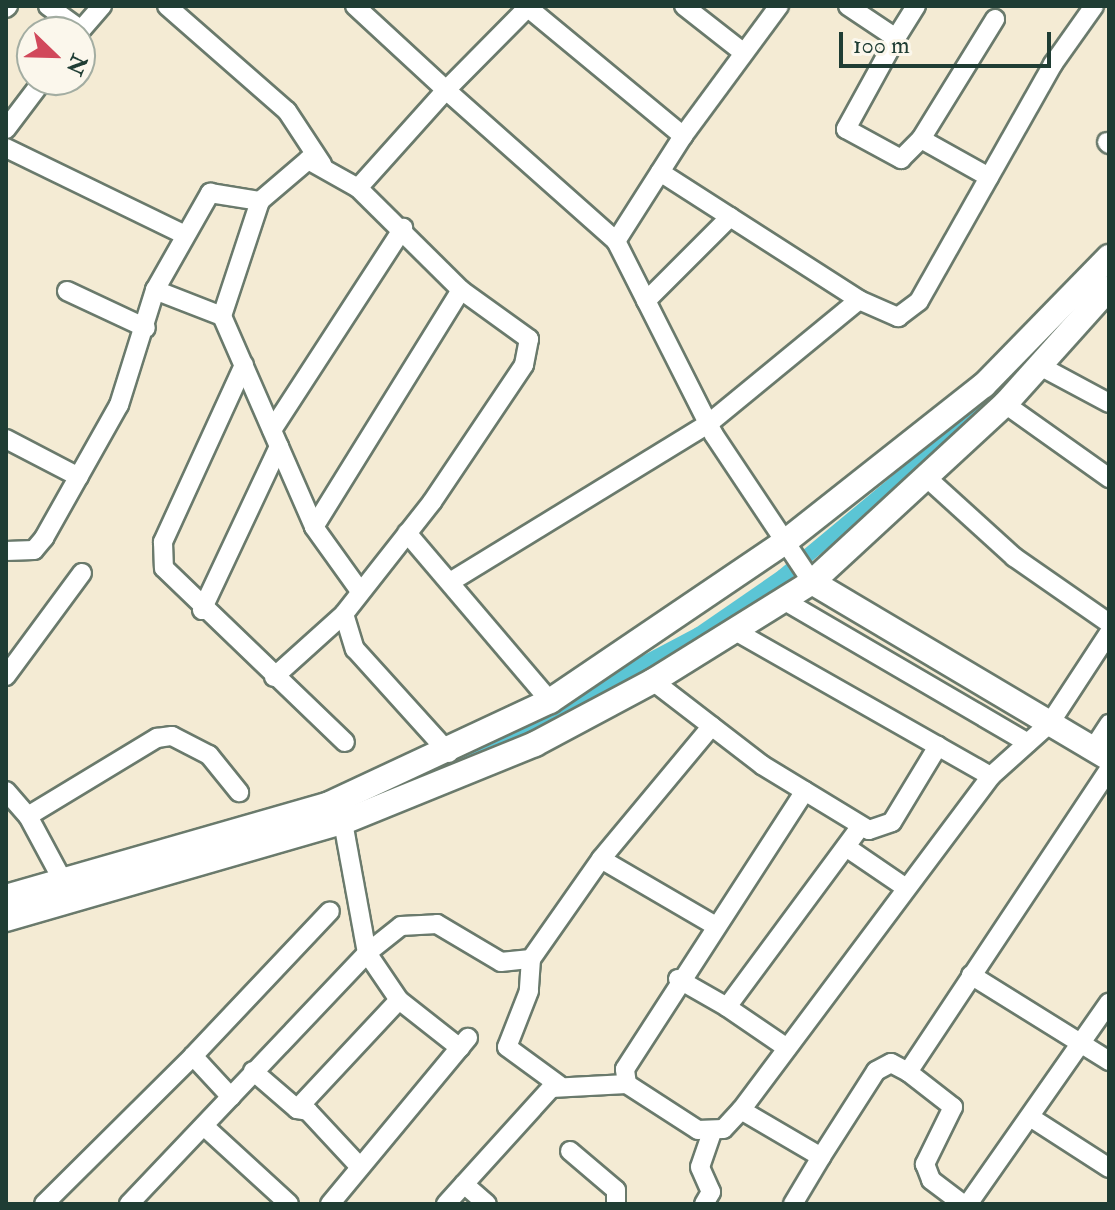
<!DOCTYPE html>
<style>
body{margin:0}
#map{position:relative;width:1115px;height:1210px;overflow:hidden;background:#f4ebd4;font-family:"IM FELL Double Pica",serif}
div>[style]{position:absolute}
.canal>*{height:14px;margin:-7px;padding:0 7px;transform-origin:7px;border-radius:7px;background:#5bc5d5}
.roads{filter:drop-shadow(2px 0 #6a7a6c) drop-shadow(-2px 0 #6a7a6c) drop-shadow(0 2px #6a7a6c) drop-shadow(0 -2px #6a7a6c)}
.minor>*{height:18px;margin:-9px;padding:0 9px;transform-origin:9px;border-radius:9px;background:#fff}
.major>*{height:24px;margin:-12px;padding:0 12px;transform-origin:12px;border-radius:12px;background:#fff}
span{translate:-50% -50%;white-space:nowrap;text-align:center;line-height:1.15;-webkit-text-stroke:7px #fbf7ec;paint-order:stroke}
.frame{position:absolute;inset:0;border:8px solid #1f3d34;pointer-events:none}
.north{position:absolute;left:16px;top:16px;width:80px;height:80px;box-sizing:border-box;background:#fbf7ec;border:2px solid #a3ada2;border-radius:50%;rotate:113deg;font-size:22px;font-weight:700;line-height:32px;text-align:center;color:#1f3d34}
.north::after{content:'';display:block;margin:auto;width:28px;height:36px;background:#d1495b;clip-path:polygon(50% 0,100% 100%,50% 72%,0 100%)}
.scale{position:absolute;left:839px;top:32px;width:212px;height:36px;box-sizing:border-box;border:4px solid #1f3d34;border-top:0;padding-left:10px;font-size:24px;line-height:28px;white-space:nowrap;color:#1f3d34;-webkit-text-stroke:6px #fbf7ec;paint-order:stroke}
</style>
<div id="map">
<div class="canal">
<i style="left:440px;top:771px;width:293px;rotate:-27.9deg"></i>
<i style="left:699px;top:634px;width:102px;rotate:-34.6deg"></i>
<i style="left:783px;top:576px;width:204px;rotate:-39.8deg"></i>
<i style="left:940px;top:445px;width:164px;rotate:-44.5deg"></i>
</div>
<div class="roads">
<div class="minor">
<i style="left:48px;top:6px;width:41px;rotate:36deg"></i>
<i style="left:81px;top:30px;width:32px;rotate:-49deg"></i>
<i style="left:167px;top:6px;width:159px;rotate:41.2deg"></i>
<i style="left:287px;top:111px;width:64px;rotate:56.6deg"></i>
<i style="left:355px;top:6px;width:124px;rotate:42.7deg"></i>
<i style="left:446px;top:90px;width:118px;rotate:-45.3deg"></i>
<i style="left:526px;top:6px;width:204px;rotate:39.6deg"></i>
<i style="left:683px;top:136px;width:125px;rotate:122.5deg"></i>
<i style="left:616px;top:241px;width:217px;rotate:63.2deg"></i>
<i style="left:714px;top:435px;width:177px;rotate:56.3deg"></i>
<i style="left:684px;top:6px;width:76px;rotate:38.1deg"></i>
<i style="left:848px;top:6px;width:58px;rotate:33.7deg"></i>
<i style="left:896px;top:38px;width:38px;rotate:-58deg"></i>
<i style="left:6px;top:8px;width:3px;rotate:-45deg"></i>
<i style="left:896px;top:38px;width:104px;rotate:118.8deg"></i>
<i style="left:846px;top:129px;width:63px;rotate:28.6deg"></i>
<i style="left:901px;top:159px;width:28px;rotate:-45deg"></i>
<i style="left:921px;top:139px;width:78px;rotate:29.2deg"></i>
<i style="left:6px;top:129px;width:61px;rotate:-52.9deg"></i>
<i style="left:683px;top:136px;width:162px;rotate:-53.6deg"></i>
<i style="left:921px;top:139px;width:141px;rotate:-58.3deg"></i>
<i style="left:1107px;top:142px;width:3px;rotate:45deg"></i>
<i style="left:6px;top:148px;width:199px;rotate:25.9deg"></i>
<i style="left:660px;top:172px;width:237px;rotate:32.7deg"></i>
<i style="left:859px;top:300px;width:43px;rotate:23.6deg"></i>
<i style="left:898px;top:317px;width:26px;rotate:-37deg"></i>
<i style="left:919px;top:301px;width:272px;rotate:-60.5deg"></i>
<i style="left:1053px;top:64px;width:71px;rotate:-54.7deg"></i>
<i style="left:358px;top:188px;width:145px;rotate:44.7deg"></i>
<i style="left:461px;top:290px;width:84px;rotate:35.8deg"></i>
<i style="left:529px;top:339px;width:26px;rotate:101deg"></i>
<i style="left:524px;top:365px;width:165px;rotate:123.9deg"></i>
<i style="left:432px;top:502px;width:142px;rotate:128.2deg"></i>
<i style="left:344px;top:614px;width:37px;rotate:73deg"></i>
<i style="left:355px;top:649px;width:140px;rotate:47.9deg"></i>
<i style="left:155px;top:290px;width:72px;rotate:21.2deg"></i>
<i style="left:222px;top:316px;width:230px;rotate:66.4deg"></i>
<i style="left:314px;top:527px;width:279px;rotate:-58.2deg"></i>
<i style="left:67px;top:291px;width:87px;rotate:25.1deg"></i>
<i style="left:646px;top:301px;width:119px;rotate:-45deg"></i>
<i style="left:222px;top:316px;width:121px;rotate:-71.7deg"></i>
<i style="left:244px;top:365px;width:195px;rotate:114.6deg"></i>
<i style="left:163px;top:542px;width:26px;rotate:88deg"></i>
<i style="left:164px;top:568px;width:251px;rotate:43.9deg"></i>
<i style="left:1040px;top:366px;width:78px;rotate:28.2deg"></i>
<i style="left:1005px;top:404px;width:128px;rotate:35.4deg"></i>
<i style="left:272px;top:430px;width:241px;rotate:-57deg"></i>
<i style="left:6px;top:439px;width:82px;rotate:27.5deg"></i>
<i style="left:927px;top:478px;width:118px;rotate:42.2deg"></i>
<i style="left:1014px;top:557px;width:116px;rotate:34.8deg"></i>
<i style="left:314px;top:527px;width:79px;rotate:54.3deg"></i>
<i style="left:407px;top:533px;width:221px;rotate:49.6deg"></i>
<i style="left:6px;top:551px;width:28px;rotate:-2deg"></i>
<i style="left:34px;top:550px;width:16px;rotate:-50deg"></i>
<i style="left:44px;top:538px;width:153px;rotate:-60.6deg"></i>
<i style="left:119px;top:405px;width:121px;rotate:-72.6deg"></i>
<i style="left:155px;top:290px;width:112px;rotate:-60.4deg"></i>
<i style="left:210px;top:193px;width:51px;rotate:9.1deg"></i>
<i style="left:260px;top:201px;width:63px;rotate:-40.5deg"></i>
<i style="left:308px;top:160px;width:57px;rotate:29.2deg"></i>
<i style="left:358px;top:188px;width:132px;rotate:-48.1deg"></i>
<i style="left:446px;top:90px;width:227px;rotate:41.6deg"></i>
<i style="left:450px;top:582px;width:303px;rotate:-31.5deg"></i>
<i style="left:708px;top:424px;width:195px;rotate:-39.4deg"></i>
<i style="left:785px;top:601px;width:281px;rotate:30.3deg"></i>
<i style="left:202px;top:610px;width:181px;rotate:-64.8deg"></i>
<i style="left:737px;top:632px;width:292px;rotate:29.6deg"></i>
<i style="left:991px;top:776px;width:417px;rotate:126.8deg"></i>
<i style="left:741px;top:1110px;width:93px;rotate:30.4deg"></i>
<i style="left:821px;top:1157px;width:55px;rotate:120.8deg"></i>
<i style="left:6px;top:676px;width:128px;rotate:-53.6deg"></i>
<i style="left:274px;top:677px;width:94px;rotate:-42deg"></i>
<i style="left:653px;top:681px;width:138px;rotate:37.6deg"></i>
<i style="left:762px;top:765px;width:125px;rotate:31.3deg"></i>
<i style="left:869px;top:830px;width:24px;rotate:-19deg"></i>
<i style="left:892px;top:822px;width:89px;rotate:-58.8deg"></i>
<i style="left:1093px;top:749px;width:30px;rotate:-57deg"></i>
<i style="left:991px;top:776px;width:79px;rotate:-41.9deg"></i>
<i style="left:1050px;top:723px;width:108px;rotate:-56.8deg"></i>
<i style="left:6px;top:791px;width:33px;rotate:49deg"></i>
<i style="left:28px;top:816px;width:74px;rotate:61.7deg"></i>
<i style="left:28px;top:816px;width:151px;rotate:-31.2deg"></i>
<i style="left:157px;top:738px;width:15px;rotate:-8deg"></i>
<i style="left:172px;top:736px;width:42px;rotate:27.2deg"></i>
<i style="left:209px;top:755px;width:48px;rotate:51deg"></i>
<i style="left:846px;top:847px;width:73px;rotate:34.3deg"></i>
<i style="left:601px;top:859px;width:173px;rotate:-50.2deg"></i>
<i style="left:531px;top:959px;width:32px;rotate:94deg"></i>
<i style="left:529px;top:991px;width:60px;rotate:111.4deg"></i>
<i style="left:507px;top:1047px;width:64px;rotate:36.2deg"></i>
<i style="left:971px;top:975px;width:163px;rotate:31.9deg"></i>
<i style="left:678px;top:979px;width:56px;rotate:29.7deg"></i>
<i style="left:460px;top:1048px;width:78px;rotate:-141.8deg"></i>
<i style="left:399px;top:1000px;width:57px;rotate:-124.2deg"></i>
<i style="left:367px;top:953px;width:43px;rotate:-38.5deg"></i>
<i style="left:401px;top:926px;width:36px;rotate:-3deg"></i>
<i style="left:437px;top:924px;width:74px;rotate:30.7deg"></i>
<i style="left:501px;top:962px;width:30px;rotate:-6deg"></i>
<i style="left:531px;top:959px;width:122px;rotate:-55deg"></i>
<i style="left:601px;top:859px;width:131px;rotate:30.3deg"></i>
<i style="left:787px;top:1048px;width:73px;rotate:-145.7deg"></i>
<i style="left:727px;top:1007px;width:225px;rotate:-53.5deg"></i>
<i style="left:253px;top:1071px;width:58px;rotate:40.8deg"></i>
<i style="left:908px;top:1072px;width:57px;rotate:37.9deg"></i>
<i style="left:953px;top:1107px;width:64px;rotate:116.2deg"></i>
<i style="left:925px;top:1164px;width:17px;rotate:69deg"></i>
<i style="left:931px;top:1180px;width:40px;rotate:37deg"></i>
<i style="left:231px;top:1097px;width:56px;rotate:-132.8deg"></i>
<i style="left:193px;top:1056px;width:199px;rotate:-46.6deg"></i>
<i style="left:741px;top:1110px;width:26px;rotate:133deg"></i>
<i style="left:723px;top:1129px;width:25px;rotate:178deg"></i>
<i style="left:698px;top:1130px;width:85px;rotate:-147.1deg"></i>
<i style="left:627px;top:1084px;width:15px;rotate:-98deg"></i>
<i style="left:625px;top:1069px;width:331px;rotate:-57.1deg"></i>
<i style="left:1030px;top:1117px;width:94px;rotate:32.8deg"></i>
<i style="left:204px;top:1126px;width:115px;rotate:42.5deg"></i>
<i style="left:570px;top:1151px;width:60px;rotate:40.3deg"></i>
<i style="left:616px;top:1190px;width:14px;rotate:90deg"></i>
<i style="left:821px;top:1157px;width:102px;rotate:-57.4deg"></i>
<i style="left:876px;top:1071px;width:17px;rotate:-28deg"></i>
<i style="left:891px;top:1063px;width:19px;rotate:28deg"></i>
<i style="left:908px;top:1072px;width:364px;rotate:-56.4deg"></i>
<i style="left:360px;top:1167px;width:76px;rotate:-132.9deg"></i>
<i style="left:308px;top:1111px;width:11px;rotate:-170deg"></i>
<i style="left:297px;top:1109px;width:149px;rotate:-46.9deg"></i>
<i style="left:464px;top:1184px;width:30px;rotate:41deg"></i>
<i style="left:44px;top:1204px;width:210px;rotate:-44.8deg"></i>
<i style="left:129px;top:1204px;width:346px;rotate:-46.5deg"></i>
<i style="left:367px;top:953px;width:133px;rotate:-100.4deg"></i>
<i style="left:330px;top:1204px;width:216px;rotate:-50.3deg"></i>
<i style="left:446px;top:1204px;width:156px;rotate:-47.8deg"></i>
<i style="left:551px;top:1088px;width:76px;rotate:-3deg"></i>
<i style="left:704px;top:1204px;width:14px;rotate:-60deg"></i>
<i style="left:711px;top:1192px;width:27px;rotate:-114deg"></i>
<i style="left:700px;top:1167px;width:36px;rotate:-71deg"></i>
<i style="left:968px;top:1204px;width:246px;rotate:-55deg"></i>
</div>
<div class="major">
<i style="left:812px;top:582px;width:345px;rotate:30.7deg"></i>
<i style="left:6px;top:897px;width:334px;rotate:-16deg"></i>
<i style="left:327px;top:805px;width:246px;rotate:-25deg"></i>
<i style="left:550px;top:701px;width:284px;rotate:-34.1deg"></i>
<i style="left:785px;top:542px;width:253px;rotate:-38.3deg"></i>
<i style="left:984px;top:385px;width:179px;rotate:-45.7deg"></i>
<i style="left:6px;top:919px;width:351px;rotate:-16.1deg"></i>
<i style="left:343px;top:822px;width:207px;rotate:-22.1deg"></i>
<i style="left:535px;top:744px;width:134px;rotate:-28.1deg"></i>
<i style="left:653px;top:681px;width:187px;rotate:-31.9deg"></i>
<i style="left:812px;top:582px;width:263px;rotate:-42.7deg"></i>
<i style="left:1005px;top:404px;width:156px;rotate:-48.1deg"></i>
</div>
</div>
<div class="frame"></div>
<div class="north">N</div>
<div class="scale">100 m</div>
</div>
